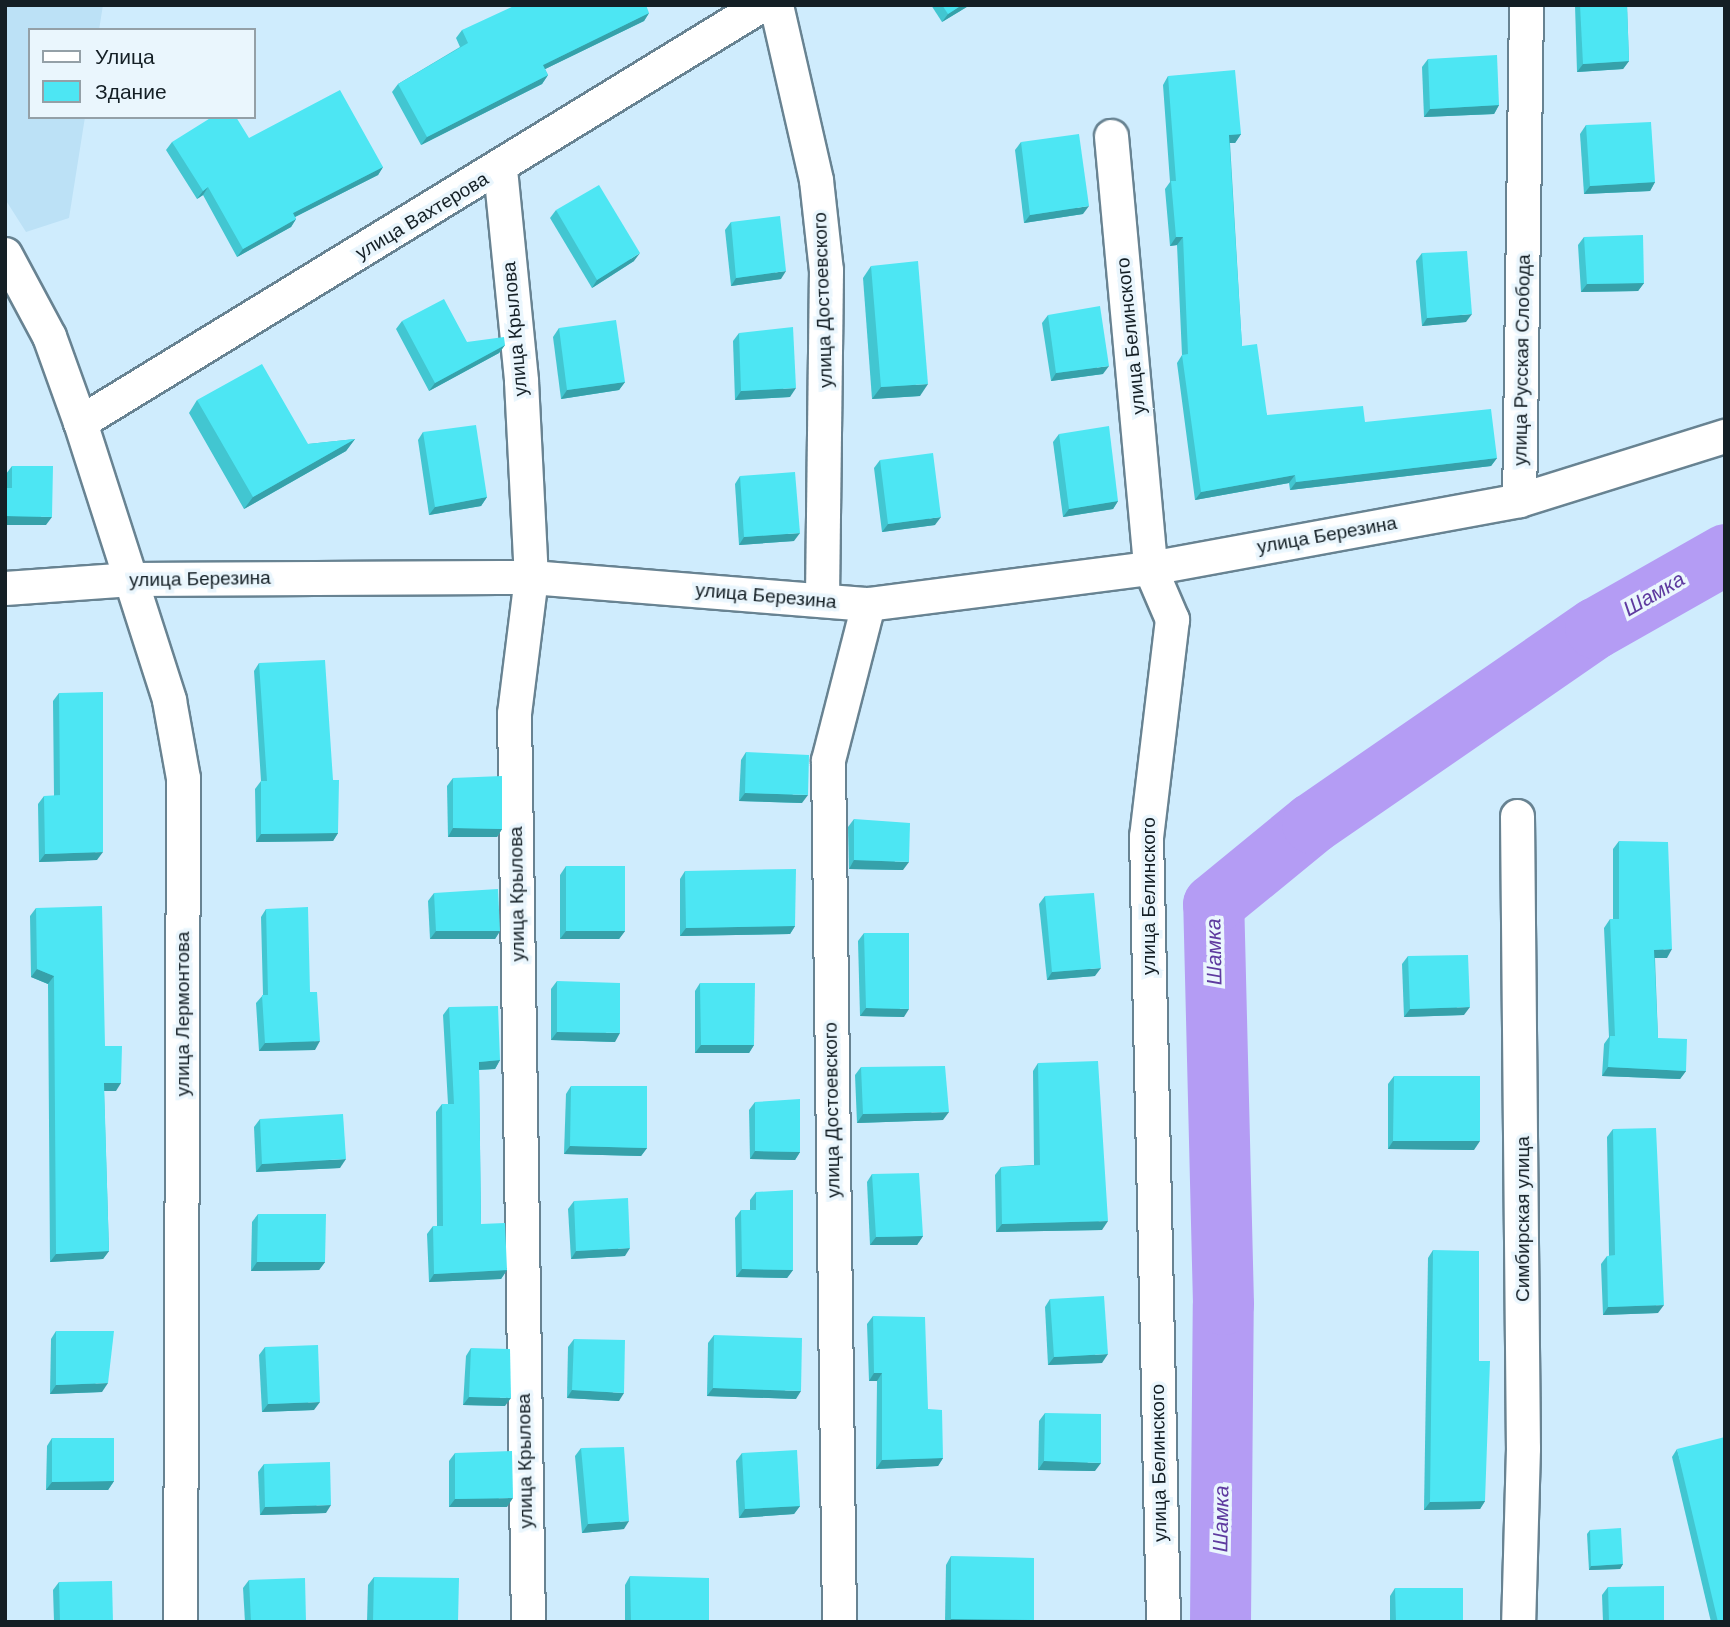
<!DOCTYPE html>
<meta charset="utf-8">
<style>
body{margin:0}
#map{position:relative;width:1730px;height:1627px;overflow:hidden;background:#cfecfd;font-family:Helvetica,sans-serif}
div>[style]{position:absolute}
.built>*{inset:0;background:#bce1f6}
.river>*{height:61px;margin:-30.5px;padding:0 30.5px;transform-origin:30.5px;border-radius:30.5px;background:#b49cf4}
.roads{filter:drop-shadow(2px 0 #688392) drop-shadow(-2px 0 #688392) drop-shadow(0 2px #688392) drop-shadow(0 -2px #688392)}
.street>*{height:33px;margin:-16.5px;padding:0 16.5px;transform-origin:16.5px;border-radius:16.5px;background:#fff}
.wall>*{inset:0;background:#42c6d1}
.shaded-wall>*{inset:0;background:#36a1aa}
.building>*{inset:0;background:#4de6f3}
span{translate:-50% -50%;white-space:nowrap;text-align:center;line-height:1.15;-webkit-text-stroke:7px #eaf6fd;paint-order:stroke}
.street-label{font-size:19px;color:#141f25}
.water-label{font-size:21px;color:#5e3a9f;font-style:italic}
.frame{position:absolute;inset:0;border:7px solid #141f25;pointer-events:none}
.legend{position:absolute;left:28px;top:28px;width:228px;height:91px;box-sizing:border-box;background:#eaf6fd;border:2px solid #94a0a7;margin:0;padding:9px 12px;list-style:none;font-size:21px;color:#141f25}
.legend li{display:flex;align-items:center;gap:14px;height:35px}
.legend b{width:35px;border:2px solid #94a0a7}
</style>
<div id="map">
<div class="built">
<i style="clip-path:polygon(5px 5px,103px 5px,99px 30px,30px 30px,30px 117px,85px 117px,69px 218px,26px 232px,5px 199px)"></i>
</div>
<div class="river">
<i style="left:1220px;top:1622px;width:318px;rotate:-89.5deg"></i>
<i style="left:1223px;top:1304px;width:400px;rotate:-91.4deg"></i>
<i style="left:1213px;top:904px;width:128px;rotate:-39.3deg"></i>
<i style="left:1312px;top:823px;width:344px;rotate:-34.6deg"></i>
<i style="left:1595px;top:628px;width:150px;rotate:-29.6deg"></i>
</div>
<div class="roads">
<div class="street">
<i style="left:776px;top:5px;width:180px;rotate:77.1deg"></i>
<i style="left:816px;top:180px;width:91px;rotate:83.7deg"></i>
<i style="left:826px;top:270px;width:330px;rotate:90.7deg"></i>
<i style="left:1526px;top:5px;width:495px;rotate:90.8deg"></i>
<i style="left:1519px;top:500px;width:216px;rotate:-17.3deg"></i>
<i style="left:1111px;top:136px;width:434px;rotate:84.8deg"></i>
<i style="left:1150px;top:568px;width:56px;rotate:66.7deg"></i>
<i style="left:1172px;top:619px;width:219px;rotate:96.8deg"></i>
<i style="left:1146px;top:836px;width:786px;rotate:88.76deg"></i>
<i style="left:500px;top:169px;width:213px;rotate:84.3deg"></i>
<i style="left:521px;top:381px;width:196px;rotate:87.1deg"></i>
<i style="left:531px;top:577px;width:137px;rotate:97.1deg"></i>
<i style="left:514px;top:713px;width:909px;rotate:89.12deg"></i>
<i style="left:5px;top:254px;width:93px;rotate:61.8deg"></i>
<i style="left:49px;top:336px;width:91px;rotate:70.2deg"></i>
<i style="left:80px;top:422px;width:292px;rotate:72.2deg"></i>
<i style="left:169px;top:700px;width:79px;rotate:79.8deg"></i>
<i style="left:183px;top:778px;width:844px;rotate:90.2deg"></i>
<i style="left:80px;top:422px;width:799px;rotate:-31.48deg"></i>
<i style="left:5px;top:588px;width:127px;rotate:-4.1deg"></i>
<i style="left:132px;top:579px;width:399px;rotate:-0.3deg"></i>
<i style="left:531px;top:577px;width:338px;rotate:4.6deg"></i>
<i style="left:868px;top:604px;width:284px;rotate:-7.3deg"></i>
<i style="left:1150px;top:568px;width:375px;rotate:-10.4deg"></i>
<i style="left:1517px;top:816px;width:632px;rotate:89.46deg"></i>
<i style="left:1523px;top:1448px;width:174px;rotate:91.6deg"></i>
<i style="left:839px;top:1622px;width:862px;rotate:-90.73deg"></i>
<i style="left:828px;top:760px;width:161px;rotate:-75.6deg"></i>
</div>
</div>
<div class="wall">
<i style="clip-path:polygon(931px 5px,970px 5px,942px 22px)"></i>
<i style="clip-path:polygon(1575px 5px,1627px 5px,1629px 61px,1623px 69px,1577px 72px)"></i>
<i style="clip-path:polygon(649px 13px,644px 21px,545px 69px,548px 75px,542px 84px,421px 145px,392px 92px,398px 84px,460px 47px,456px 38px,462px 30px)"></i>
<i style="clip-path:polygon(1428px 59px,1499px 105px,1494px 114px,1424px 117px,1422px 67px)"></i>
<i style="clip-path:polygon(1168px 76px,1241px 134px,1235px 143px,1230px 143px,1242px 346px,1267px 415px,1365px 422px,1497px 458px,1491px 466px,1290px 490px,1289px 483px,1195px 500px,1177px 363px,1182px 355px,1177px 245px,1170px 246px,1165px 189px,1170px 182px,1163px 85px)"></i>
<i style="clip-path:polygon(1586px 125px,1655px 182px,1650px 191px,1584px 194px,1580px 134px)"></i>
<i style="clip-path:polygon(249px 138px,383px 167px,378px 175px,295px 217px,296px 219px,291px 227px,237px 257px,203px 195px,197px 199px,166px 150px,172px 142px)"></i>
<i style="clip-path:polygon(1021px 142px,1083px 214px,1024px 223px,1015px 150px)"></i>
<i style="clip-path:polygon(556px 210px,634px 261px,592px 288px,550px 218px)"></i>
<i style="clip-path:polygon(731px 222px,781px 279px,731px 286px,725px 230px)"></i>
<i style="clip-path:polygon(1584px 237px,1644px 283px,1638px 291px,1581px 292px,1578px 245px)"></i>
<i style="clip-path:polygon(1422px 253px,1466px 322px,1422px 326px,1416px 261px)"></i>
<i style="clip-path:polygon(871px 266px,920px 396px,872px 399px,863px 278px)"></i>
<i style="clip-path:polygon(1048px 315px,1103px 374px,1051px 381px,1042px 323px)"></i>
<i style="clip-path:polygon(402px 321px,467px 342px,505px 345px,499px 353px,429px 391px,396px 329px)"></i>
<i style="clip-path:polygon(559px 328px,625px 382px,619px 390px,561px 399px,553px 337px)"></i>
<i style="clip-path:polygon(739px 333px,790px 397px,735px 400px,733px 341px)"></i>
<i style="clip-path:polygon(197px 400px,308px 444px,355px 439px,346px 451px,244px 509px,189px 413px)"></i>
<i style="clip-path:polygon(423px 432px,487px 497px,481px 506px,429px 515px,418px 440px)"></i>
<i style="clip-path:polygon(1059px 434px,1118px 501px,1113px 509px,1063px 517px,1053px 442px)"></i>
<i style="clip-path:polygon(880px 460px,935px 525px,882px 532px,874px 468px)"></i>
<i style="clip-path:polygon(12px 466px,46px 525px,5px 525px,6px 474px)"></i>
<i style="clip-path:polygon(740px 476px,794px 541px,739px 545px,735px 484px)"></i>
<i style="clip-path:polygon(259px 663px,333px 780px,338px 833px,333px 841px,256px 842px,255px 789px,261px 781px,254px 671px)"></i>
<i style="clip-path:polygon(59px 693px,97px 860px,39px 862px,38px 804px,44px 796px,54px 796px,53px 701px)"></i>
<i style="clip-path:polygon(746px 752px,802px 803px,739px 801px,741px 760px)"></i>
<i style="clip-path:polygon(453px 778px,502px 829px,497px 837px,448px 837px,447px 786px)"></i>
<i style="clip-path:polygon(854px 819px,903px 870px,849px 869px,848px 827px)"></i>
<i style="clip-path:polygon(1619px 841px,1667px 958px,1655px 958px,1658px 1038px,1686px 1071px,1680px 1079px,1602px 1076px,1604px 1044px,1609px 1037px,1604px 928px,1610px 919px,1613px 919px,1613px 849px)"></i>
<i style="clip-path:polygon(566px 866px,625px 931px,619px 939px,560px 939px,560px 875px)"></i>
<i style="clip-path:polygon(685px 871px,795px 926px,790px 934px,680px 936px,680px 879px)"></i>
<i style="clip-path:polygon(434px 893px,500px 931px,495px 939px,430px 939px,428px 901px)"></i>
<i style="clip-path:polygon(1045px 896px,1095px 976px,1047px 980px,1039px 904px)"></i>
<i style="clip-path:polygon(36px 908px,105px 1046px,116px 1091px,104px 1091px,109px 1251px,103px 1259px,50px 1262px,48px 984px,31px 977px,30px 916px)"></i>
<i style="clip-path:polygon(266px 909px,310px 992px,315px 1050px,259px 1051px,256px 1003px,263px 995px,261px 917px)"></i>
<i style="clip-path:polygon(864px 933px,904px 1017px,860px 1016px,858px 941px)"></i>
<i style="clip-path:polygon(1408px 956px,1464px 1015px,1404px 1017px,1402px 964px)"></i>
<i style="clip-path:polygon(557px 981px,615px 1042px,551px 1040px,551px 989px)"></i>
<i style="clip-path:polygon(700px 983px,754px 1045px,749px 1053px,695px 1053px,695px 991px)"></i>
<i style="clip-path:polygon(449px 1007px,500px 1060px,495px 1069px,479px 1070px,481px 1224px,507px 1270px,501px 1279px,429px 1282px,427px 1234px,433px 1226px,437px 1226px,436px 1112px,442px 1104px,448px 1104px,443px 1015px)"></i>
<i style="clip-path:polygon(1038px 1063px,1102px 1230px,996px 1232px,995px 1175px,1001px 1167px,1034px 1165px,1033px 1071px)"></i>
<i style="clip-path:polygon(861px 1067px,943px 1120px,857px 1123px,855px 1075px)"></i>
<i style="clip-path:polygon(1394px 1076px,1474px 1150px,1388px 1149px,1388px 1084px)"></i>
<i style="clip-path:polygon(571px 1086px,647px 1148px,641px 1156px,564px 1154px,566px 1094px)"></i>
<i style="clip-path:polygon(755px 1102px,800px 1152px,795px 1160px,750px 1159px,749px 1110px)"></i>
<i style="clip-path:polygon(260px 1119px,340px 1168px,256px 1172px,254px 1127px)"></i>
<i style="clip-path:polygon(1613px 1129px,1658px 1313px,1603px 1315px,1601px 1264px,1607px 1256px,1609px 1256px,1607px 1137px)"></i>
<i style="clip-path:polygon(872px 1174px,923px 1236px,917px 1245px,870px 1245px,867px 1182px)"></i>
<i style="clip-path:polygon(756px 1192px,793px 1270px,787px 1278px,736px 1277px,735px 1218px,741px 1210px,750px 1210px,750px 1200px)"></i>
<i style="clip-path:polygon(574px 1201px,625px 1256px,571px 1259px,568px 1209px)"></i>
<i style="clip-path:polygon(258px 1214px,325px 1262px,319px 1270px,251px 1271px,252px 1222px)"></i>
<i style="clip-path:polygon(1433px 1250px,1479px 1361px,1485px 1501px,1480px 1509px,1424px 1510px,1428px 1258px)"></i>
<i style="clip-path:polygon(1050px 1299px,1102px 1363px,1048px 1365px,1045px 1307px)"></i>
<i style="clip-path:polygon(873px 1316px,928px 1409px,943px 1458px,938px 1466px,876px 1469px,877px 1381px,869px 1381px,867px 1324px)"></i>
<i style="clip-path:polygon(56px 1331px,102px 1392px,50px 1394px,51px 1339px)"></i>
<i style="clip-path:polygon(714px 1335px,796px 1399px,707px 1396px,708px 1343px)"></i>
<i style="clip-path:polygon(574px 1339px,619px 1401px,567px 1398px,568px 1347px)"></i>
<i style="clip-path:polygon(265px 1347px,314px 1410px,262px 1412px,259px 1355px)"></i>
<i style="clip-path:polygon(471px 1348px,505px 1406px,463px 1405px,466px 1356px)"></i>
<i style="clip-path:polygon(1045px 1413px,1095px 1471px,1038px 1470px,1039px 1421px)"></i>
<i style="clip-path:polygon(52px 1438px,114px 1481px,108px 1490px,46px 1490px,47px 1446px)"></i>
<i style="clip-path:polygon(581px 1448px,624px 1529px,582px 1533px,575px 1456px)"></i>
<i style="clip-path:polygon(1677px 1449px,1725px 1622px,1711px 1622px,1672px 1457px)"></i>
<i style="clip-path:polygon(455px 1453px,507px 1507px,449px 1507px,449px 1461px)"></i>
<i style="clip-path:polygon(742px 1453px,800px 1506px,794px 1514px,739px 1518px,736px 1461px)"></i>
<i style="clip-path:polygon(264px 1464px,326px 1513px,260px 1515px,258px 1472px)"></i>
<i style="clip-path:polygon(1590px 1530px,1623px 1564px,1620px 1569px,1589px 1570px,1587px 1534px)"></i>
<i style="clip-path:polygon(951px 1556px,1033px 1622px,945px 1622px,946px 1565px)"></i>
<i style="clip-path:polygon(630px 1576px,709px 1622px,625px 1622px,625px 1585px)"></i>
<i style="clip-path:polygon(374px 1577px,458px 1622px,367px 1622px,368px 1585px)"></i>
<i style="clip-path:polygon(249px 1580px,306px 1622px,245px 1622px,243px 1588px)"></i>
<i style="clip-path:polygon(59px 1582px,113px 1622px,54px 1622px,53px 1590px)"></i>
<i style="clip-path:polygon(1608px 1587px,1664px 1622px,1603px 1622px,1602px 1595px)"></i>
<i style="clip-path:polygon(1395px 1588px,1463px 1622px,1390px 1622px,1390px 1596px)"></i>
</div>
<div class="shaded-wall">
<i style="clip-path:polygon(962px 5px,970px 5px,942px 22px,948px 14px)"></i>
<i style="clip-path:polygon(649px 13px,644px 21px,537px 73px,543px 65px)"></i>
<i style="clip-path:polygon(1629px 61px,1623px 69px,1577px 72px,1583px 64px)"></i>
<i style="clip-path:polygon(548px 75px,542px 84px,421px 145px,427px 137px)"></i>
<i style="clip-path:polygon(1499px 105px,1494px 114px,1424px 117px,1430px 109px)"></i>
<i style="clip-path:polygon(1241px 134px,1235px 143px,1224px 143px,1229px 135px)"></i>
<i style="clip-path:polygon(383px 167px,378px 175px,287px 221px,293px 213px)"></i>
<i style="clip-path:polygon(1655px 182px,1650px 191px,1584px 194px,1590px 186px)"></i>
<i style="clip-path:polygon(208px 187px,203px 195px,197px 199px,203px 191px)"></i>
<i style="clip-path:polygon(1089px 206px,1083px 214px,1024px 223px,1030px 215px)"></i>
<i style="clip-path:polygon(296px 219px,291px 227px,237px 257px,243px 249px)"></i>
<i style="clip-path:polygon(1176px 237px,1183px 237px,1177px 245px,1170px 246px)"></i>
<i style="clip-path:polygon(640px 253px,634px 261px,592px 288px,597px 280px)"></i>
<i style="clip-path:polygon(786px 271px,781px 279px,731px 286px,736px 278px)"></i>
<i style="clip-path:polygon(1644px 283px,1638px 291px,1581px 292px,1587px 284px)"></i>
<i style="clip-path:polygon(1472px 314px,1466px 322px,1422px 326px,1427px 318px)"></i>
<i style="clip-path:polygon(505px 345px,499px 353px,429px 391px,435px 383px)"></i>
<i style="clip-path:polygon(1109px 366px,1103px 374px,1051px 381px,1056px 373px)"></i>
<i style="clip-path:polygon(625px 382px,619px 390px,561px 399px,567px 390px)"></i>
<i style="clip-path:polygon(928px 384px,920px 396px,872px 399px,881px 387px)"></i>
<i style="clip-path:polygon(796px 388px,790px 397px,735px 400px,741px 391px)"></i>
<i style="clip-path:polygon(355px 439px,346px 451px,244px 509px,253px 497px)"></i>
<i style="clip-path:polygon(1497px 458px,1491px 466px,1290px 490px,1296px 482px)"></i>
<i style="clip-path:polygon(1295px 475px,1289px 483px,1195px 500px,1201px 492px)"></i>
<i style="clip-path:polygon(487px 497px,481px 506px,429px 515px,435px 507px)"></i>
<i style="clip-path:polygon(1118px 501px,1113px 509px,1063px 517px,1069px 509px)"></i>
<i style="clip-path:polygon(5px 516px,52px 517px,46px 525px,5px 525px)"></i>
<i style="clip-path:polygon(941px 517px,935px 525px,882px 532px,888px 524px)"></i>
<i style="clip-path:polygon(800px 533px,794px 541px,739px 545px,744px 537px)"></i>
<i style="clip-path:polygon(745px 793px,808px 795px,802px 803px,739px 801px)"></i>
<i style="clip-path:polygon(453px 828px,502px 829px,497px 837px,448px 837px)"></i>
<i style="clip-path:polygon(338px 833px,333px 841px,256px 842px,261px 834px)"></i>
<i style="clip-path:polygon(103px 852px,97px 860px,39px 862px,45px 854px)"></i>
<i style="clip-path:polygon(854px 860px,909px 862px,903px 870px,849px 869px)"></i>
<i style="clip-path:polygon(795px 926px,790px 934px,680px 936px,686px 928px)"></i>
<i style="clip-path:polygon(436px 931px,500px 931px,495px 939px,430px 939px)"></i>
<i style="clip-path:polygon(566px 931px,625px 931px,619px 939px,560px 939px)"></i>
<i style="clip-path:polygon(1672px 949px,1667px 958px,1648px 958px,1654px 950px)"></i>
<i style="clip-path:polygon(1101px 968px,1095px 976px,1047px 980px,1052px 972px)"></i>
<i style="clip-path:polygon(37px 969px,54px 976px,48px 984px,31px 977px)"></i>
<i style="clip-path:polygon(1470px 1007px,1464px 1015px,1404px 1017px,1410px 1009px)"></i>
<i style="clip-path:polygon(866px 1008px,909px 1009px,904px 1017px,860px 1016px)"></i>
<i style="clip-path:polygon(557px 1032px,620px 1033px,615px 1042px,551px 1040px)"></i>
<i style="clip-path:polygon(320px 1041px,315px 1050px,259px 1051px,265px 1043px)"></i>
<i style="clip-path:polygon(701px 1045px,754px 1045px,749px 1053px,695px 1053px)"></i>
<i style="clip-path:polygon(500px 1060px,495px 1069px,474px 1070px,479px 1062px)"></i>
<i style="clip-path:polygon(1608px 1067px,1686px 1071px,1680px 1079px,1602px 1076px)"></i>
<i style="clip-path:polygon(104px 1083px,121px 1083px,116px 1091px,98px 1091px)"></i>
<i style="clip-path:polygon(949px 1112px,943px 1120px,857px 1123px,863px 1114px)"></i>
<i style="clip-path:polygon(1393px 1141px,1480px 1141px,1474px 1150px,1388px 1149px)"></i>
<i style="clip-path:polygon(570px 1146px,647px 1148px,641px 1156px,564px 1154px)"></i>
<i style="clip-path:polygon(755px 1151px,800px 1152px,795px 1160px,750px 1159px)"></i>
<i style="clip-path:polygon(346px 1159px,340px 1168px,256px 1172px,262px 1164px)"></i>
<i style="clip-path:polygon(1108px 1221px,1102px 1230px,996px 1232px,1002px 1224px)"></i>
<i style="clip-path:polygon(923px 1236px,917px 1245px,870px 1245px,876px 1237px)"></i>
<i style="clip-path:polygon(630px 1248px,625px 1256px,571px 1259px,576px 1251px)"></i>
<i style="clip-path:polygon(109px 1251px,103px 1259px,50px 1262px,56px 1254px)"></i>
<i style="clip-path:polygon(257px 1262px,325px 1262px,319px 1270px,251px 1271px)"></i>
<i style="clip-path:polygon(742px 1269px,793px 1270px,787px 1278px,736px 1277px)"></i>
<i style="clip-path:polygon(507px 1270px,501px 1279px,429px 1282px,434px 1274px)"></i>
<i style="clip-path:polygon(1664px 1305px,1658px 1313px,1603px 1315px,1608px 1307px)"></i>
<i style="clip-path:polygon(1108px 1354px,1102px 1363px,1048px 1365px,1054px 1357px)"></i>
<i style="clip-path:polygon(874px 1373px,882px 1373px,877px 1381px,869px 1381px)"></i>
<i style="clip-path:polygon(108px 1383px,102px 1392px,50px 1394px,56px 1385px)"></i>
<i style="clip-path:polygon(713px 1388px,801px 1391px,796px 1399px,707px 1396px)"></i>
<i style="clip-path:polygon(572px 1390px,624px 1393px,619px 1401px,567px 1398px)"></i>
<i style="clip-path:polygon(469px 1397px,511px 1398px,505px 1406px,463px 1405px)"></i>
<i style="clip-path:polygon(320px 1402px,314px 1410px,262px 1412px,268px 1404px)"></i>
<i style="clip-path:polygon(943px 1458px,938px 1466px,876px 1469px,882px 1460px)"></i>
<i style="clip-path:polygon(1044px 1461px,1101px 1463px,1095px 1471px,1038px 1470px)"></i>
<i style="clip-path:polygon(114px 1481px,108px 1490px,46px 1490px,52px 1482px)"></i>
<i style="clip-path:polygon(513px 1498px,507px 1507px,449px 1507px,455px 1499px)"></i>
<i style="clip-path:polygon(1485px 1501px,1480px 1509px,1424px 1510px,1430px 1502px)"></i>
<i style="clip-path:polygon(331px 1505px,326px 1513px,260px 1515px,265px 1507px)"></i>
<i style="clip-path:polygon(800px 1506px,794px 1514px,739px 1518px,745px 1509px)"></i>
<i style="clip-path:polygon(629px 1521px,624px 1529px,582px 1533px,588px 1524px)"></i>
<i style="clip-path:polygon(1623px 1564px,1620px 1569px,1589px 1570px,1591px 1566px)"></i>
<i style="clip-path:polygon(951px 1619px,1034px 1620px,1033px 1622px,949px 1622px)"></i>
</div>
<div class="building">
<i style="clip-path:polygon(516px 5px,646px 5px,649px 13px,543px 65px,548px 75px,427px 137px,398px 84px,468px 43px,462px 30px)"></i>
<i style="clip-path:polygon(942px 5px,962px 5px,948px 14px)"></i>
<i style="clip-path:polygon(1580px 5px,1627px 5px,1629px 61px,1583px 64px)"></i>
<i style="clip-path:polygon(1497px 55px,1499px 105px,1430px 109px,1428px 59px)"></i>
<i style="clip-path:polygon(1235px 70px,1241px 134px,1229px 135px,1242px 346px,1257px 344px,1267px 415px,1363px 406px,1365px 422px,1491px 409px,1497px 458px,1296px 482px,1295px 475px,1201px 492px,1182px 355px,1188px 354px,1183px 237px,1176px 237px,1171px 181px,1176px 181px,1168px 76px)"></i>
<i style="clip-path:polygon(340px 90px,383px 167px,293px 213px,296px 219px,243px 249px,208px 187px,203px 191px,172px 142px,212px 117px,236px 117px,249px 138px)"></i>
<i style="clip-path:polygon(1651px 122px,1655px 182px,1590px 186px,1586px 125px)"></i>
<i style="clip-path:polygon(1079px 134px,1089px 206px,1030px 215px,1021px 142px)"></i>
<i style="clip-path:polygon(599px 185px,640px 253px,597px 280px,556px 210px)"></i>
<i style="clip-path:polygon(780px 216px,786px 271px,736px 278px,731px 222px)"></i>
<i style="clip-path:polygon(1643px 235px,1644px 283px,1587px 284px,1584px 237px)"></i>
<i style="clip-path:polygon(1467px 251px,1472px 314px,1427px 318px,1422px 253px)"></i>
<i style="clip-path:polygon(918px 261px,928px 384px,881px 387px,871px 266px)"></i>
<i style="clip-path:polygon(444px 299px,467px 342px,504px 337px,505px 345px,435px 383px,402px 321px)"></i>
<i style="clip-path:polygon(1100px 306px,1109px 366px,1056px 373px,1048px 315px)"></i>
<i style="clip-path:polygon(616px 320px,625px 382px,567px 390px,559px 328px)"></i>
<i style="clip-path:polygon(793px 327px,796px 388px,741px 391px,739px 333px)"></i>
<i style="clip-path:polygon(262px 364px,308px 444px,355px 439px,253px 497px,197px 400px)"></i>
<i style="clip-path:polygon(476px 425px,487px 497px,435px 507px,423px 432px)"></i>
<i style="clip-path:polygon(1109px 426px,1118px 501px,1069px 509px,1059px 434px)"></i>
<i style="clip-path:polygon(933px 453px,941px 517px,888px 524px,880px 460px)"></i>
<i style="clip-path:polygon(12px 466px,53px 466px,52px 517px,5px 516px,5px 488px,12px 488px)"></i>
<i style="clip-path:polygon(795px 472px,800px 533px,744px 537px,740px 476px)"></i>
<i style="clip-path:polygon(325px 660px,333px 780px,339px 780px,338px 833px,261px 834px,261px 781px,267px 781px,259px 663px)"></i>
<i style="clip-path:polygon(103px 692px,103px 852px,45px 854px,44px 796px,60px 795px,59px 693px)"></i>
<i style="clip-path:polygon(746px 752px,809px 755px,808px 795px,745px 793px)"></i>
<i style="clip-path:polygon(502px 776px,502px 829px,453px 828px,453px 778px)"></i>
<i style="clip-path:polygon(854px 819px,910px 823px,909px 862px,854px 860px)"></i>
<i style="clip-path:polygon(1619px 841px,1668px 842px,1672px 949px,1654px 950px,1658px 1038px,1687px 1039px,1686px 1071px,1608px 1067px,1610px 1036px,1615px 1036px,1610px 919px,1619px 919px)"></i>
<i style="clip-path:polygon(566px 866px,625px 866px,625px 931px,566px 931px)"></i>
<i style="clip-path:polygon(796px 869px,795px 926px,686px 928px,685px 871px)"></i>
<i style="clip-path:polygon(498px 889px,500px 931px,436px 931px,434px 893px)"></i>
<i style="clip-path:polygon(1094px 893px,1101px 968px,1052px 972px,1045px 896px)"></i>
<i style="clip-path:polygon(102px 906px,105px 1046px,122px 1046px,121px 1083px,104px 1083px,109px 1251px,56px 1254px,54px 976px,37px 969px,36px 908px)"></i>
<i style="clip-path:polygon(308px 907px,310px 992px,317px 992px,320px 1041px,265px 1043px,262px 995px,268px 995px,266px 909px)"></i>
<i style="clip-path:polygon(864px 933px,909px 933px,909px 1009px,866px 1008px)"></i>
<i style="clip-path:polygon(1468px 955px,1470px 1007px,1410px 1009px,1408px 956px)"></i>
<i style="clip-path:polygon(557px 981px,620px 983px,620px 1033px,557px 1032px)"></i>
<i style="clip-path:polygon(700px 983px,755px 983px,754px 1045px,701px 1045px)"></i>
<i style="clip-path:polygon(498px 1006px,500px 1060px,479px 1062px,481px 1224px,505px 1223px,507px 1270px,434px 1274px,433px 1226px,443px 1226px,442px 1104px,454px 1104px,449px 1007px)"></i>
<i style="clip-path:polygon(1098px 1061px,1108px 1221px,1002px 1224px,1001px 1167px,1040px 1165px,1038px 1063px)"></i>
<i style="clip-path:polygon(945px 1066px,949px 1112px,863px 1114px,861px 1067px)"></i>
<i style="clip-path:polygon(1394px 1076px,1480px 1076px,1480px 1141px,1393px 1141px)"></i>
<i style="clip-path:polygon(571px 1086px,647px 1086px,647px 1148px,570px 1146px)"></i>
<i style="clip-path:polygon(800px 1099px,800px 1152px,755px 1151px,755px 1102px)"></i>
<i style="clip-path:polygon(343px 1114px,346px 1159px,262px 1164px,260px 1119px)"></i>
<i style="clip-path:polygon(1656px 1128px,1664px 1305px,1608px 1307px,1607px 1256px,1615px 1255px,1613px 1129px)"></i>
<i style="clip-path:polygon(919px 1173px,923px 1236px,876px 1237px,872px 1174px)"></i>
<i style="clip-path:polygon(793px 1190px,793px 1270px,742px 1269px,741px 1210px,756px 1210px,756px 1192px)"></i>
<i style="clip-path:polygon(628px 1198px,630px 1248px,576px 1251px,574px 1201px)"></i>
<i style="clip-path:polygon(258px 1214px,326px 1214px,325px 1262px,257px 1262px)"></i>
<i style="clip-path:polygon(1433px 1250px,1479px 1251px,1479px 1361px,1490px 1361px,1485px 1501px,1430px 1502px)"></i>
<i style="clip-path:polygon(1104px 1296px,1108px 1354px,1054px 1357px,1050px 1299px)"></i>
<i style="clip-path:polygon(873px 1316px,925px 1317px,928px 1409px,942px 1410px,943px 1458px,882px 1460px,882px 1373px,874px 1373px)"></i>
<i style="clip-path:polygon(56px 1331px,114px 1331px,108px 1383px,56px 1385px)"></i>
<i style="clip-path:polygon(714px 1335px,802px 1338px,801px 1391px,713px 1388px)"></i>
<i style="clip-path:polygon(574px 1339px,625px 1340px,624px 1393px,572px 1390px)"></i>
<i style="clip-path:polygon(318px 1345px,320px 1402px,268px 1404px,265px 1347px)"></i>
<i style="clip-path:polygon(471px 1348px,510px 1349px,511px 1398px,469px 1397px)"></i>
<i style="clip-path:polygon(1045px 1413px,1101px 1414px,1101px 1463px,1044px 1461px)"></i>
<i style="clip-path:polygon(1725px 1437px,1725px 1622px,1718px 1622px,1677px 1449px)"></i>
<i style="clip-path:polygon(52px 1438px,114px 1438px,114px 1481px,52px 1482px)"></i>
<i style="clip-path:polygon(624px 1447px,629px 1521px,588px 1524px,581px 1448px)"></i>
<i style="clip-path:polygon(797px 1450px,800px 1506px,745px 1509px,742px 1453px)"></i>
<i style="clip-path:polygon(512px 1451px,513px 1498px,455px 1499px,455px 1453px)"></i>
<i style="clip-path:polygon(330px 1462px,331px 1505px,265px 1507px,264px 1464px)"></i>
<i style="clip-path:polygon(1621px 1528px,1623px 1564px,1591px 1566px,1590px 1530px)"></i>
<i style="clip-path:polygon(951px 1556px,1034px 1558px,1034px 1620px,951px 1619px)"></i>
<i style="clip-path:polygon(630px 1576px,709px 1578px,709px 1622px,631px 1622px)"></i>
<i style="clip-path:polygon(374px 1577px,459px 1578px,458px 1622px,373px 1622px)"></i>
<i style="clip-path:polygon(305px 1578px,306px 1622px,251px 1622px,249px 1580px)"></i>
<i style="clip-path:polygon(112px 1581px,113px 1622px,60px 1622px,59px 1582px)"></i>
<i style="clip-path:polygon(1664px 1586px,1664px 1622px,1609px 1622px,1608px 1587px)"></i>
<i style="clip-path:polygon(1395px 1588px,1463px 1588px,1463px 1622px,1396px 1622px)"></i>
</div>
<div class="street-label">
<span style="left:422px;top:216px;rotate:-31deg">улица Вахтерова</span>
<span style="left:823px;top:300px;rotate:-92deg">улица Достоевского</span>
<span style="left:515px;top:329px;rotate:-95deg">улица Крылова</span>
<span style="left:1131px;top:336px;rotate:-96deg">улица Белинского</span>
<span style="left:1522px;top:360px;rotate:-89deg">улица Русская Слобода</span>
<span style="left:1327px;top:535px;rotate:-10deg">улица Березина</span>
<span style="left:200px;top:579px;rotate:-1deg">улица Березина</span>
<span style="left:766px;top:596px;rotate:5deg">улица Березина</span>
<span style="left:517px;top:894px;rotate:-91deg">улица Крылова</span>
<span style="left:1149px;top:896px;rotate:-90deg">улица Белинского</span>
<span style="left:183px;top:1014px;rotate:-90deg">улица Лермонтова</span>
<span style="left:832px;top:1110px;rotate:-91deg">улица Достоевского</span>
<span style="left:1523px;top:1219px;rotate:-90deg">Симбирская улица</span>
<span style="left:525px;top:1461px;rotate:-91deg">улица Крылова</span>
<span style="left:1159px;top:1463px;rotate:-91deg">улица Белинского</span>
</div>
<div class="water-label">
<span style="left:1654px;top:594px;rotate:-30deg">Шамка</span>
<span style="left:1214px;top:952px;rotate:-91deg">Шамка</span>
<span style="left:1221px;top:1519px;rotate:-89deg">Шамка</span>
</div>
<div class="frame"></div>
<ul class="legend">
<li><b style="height:9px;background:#fff"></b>Улица</li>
<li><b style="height:19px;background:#4de6f3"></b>Здание</li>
</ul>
</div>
